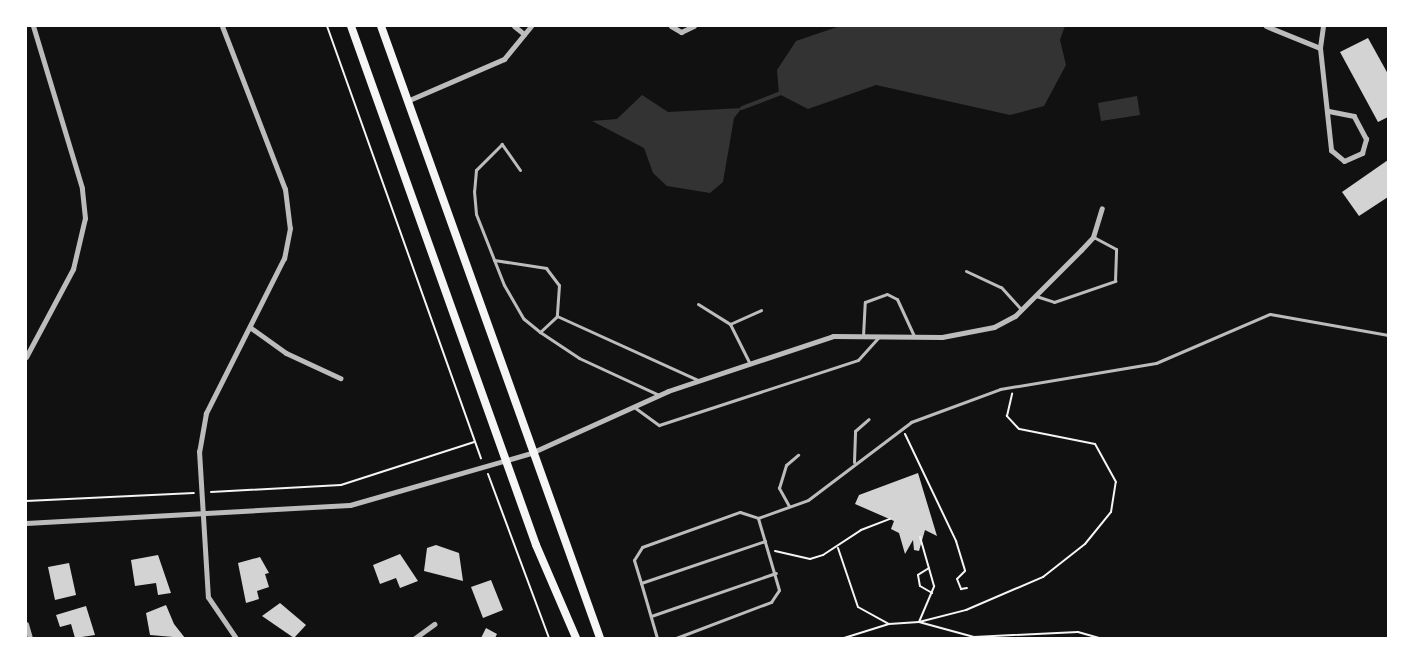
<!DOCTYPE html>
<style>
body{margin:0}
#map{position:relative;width:1414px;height:664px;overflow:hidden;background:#111;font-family:"Zilla Slab",serif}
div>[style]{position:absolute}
.water>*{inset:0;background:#333}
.stream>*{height:4px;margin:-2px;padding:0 2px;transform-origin:2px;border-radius:2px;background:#333}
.building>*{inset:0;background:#d3d3d3}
.path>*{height:2px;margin:-1px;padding:0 1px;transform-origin:1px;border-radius:1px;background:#f5f5f5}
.service>*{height:3px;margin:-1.5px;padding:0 1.5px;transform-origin:1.5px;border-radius:1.5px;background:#bcbcbc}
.minor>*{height:5px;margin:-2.5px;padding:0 2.5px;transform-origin:2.5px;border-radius:2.5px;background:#bcbcbc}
.secondary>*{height:8px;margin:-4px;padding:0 4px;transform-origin:4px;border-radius:4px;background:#f5f5f5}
span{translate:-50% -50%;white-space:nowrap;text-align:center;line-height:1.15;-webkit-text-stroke:4.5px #fff;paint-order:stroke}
.frame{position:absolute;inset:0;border:27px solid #fff;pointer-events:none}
</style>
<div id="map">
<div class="water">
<i style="clip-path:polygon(840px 26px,1065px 26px,1060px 40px,1066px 65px,1044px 106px,1010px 115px,876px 85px,808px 109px,779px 94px,777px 70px,796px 41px)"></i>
<i style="clip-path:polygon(642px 95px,668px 112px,742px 108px,734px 118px,723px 182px,710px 193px,667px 186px,653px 173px,644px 148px,592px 121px,617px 119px)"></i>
<i style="clip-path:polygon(1137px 96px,1140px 115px,1101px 121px,1098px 103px)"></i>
</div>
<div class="stream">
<i style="left:742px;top:108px;width:40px;rotate:-21deg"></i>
</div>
<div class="building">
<i style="clip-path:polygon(1368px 38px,1388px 74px,1388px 117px,1378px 122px,1340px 52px)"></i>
<i style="clip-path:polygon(1388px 160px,1388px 197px,1359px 216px,1342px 192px)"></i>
<i style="clip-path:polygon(918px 473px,937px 536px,925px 530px,919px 551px,914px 550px,913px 540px,905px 554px,899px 533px,891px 529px,894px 521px,855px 504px,859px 495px)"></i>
<i style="clip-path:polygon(436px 545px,459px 553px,463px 581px,424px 571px,427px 548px)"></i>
<i style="clip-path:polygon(400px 554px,418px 581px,400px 588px,396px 578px,380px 584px,373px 565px)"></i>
<i style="clip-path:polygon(158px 555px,171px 593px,158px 595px,156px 583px,135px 586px,131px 560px)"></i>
<i style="clip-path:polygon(260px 557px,269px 573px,265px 574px,269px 587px,257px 591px,259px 599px,246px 603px,238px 563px)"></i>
<i style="clip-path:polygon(69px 563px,76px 595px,55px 600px,48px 567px)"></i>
<i style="clip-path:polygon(491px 580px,503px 610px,483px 618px,471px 587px)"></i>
<i style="clip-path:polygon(280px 603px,306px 625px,294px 638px,262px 616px)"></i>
<i style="clip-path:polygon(166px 605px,174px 624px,185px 638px,150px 635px,146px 613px)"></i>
<i style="clip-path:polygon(86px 606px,95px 635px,75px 638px,71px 624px,60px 627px,56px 615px)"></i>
<i style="clip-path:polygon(486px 628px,497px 634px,495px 638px,481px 638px)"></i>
</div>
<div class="path">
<i style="left:327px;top:26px;width:459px;rotate:70.4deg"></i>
<i style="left:905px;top:434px;width:119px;rotate:64.5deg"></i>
<i style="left:956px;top:541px;width:31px;rotate:73deg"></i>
<i style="left:965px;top:571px;width:11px;rotate:135deg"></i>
<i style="left:957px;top:579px;width:11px;rotate:68deg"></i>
<i style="left:961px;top:589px;width:6px;rotate:-9deg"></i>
<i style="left:488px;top:474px;width:175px;rotate:69.6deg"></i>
<i style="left:211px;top:492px;width:130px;rotate:-3.1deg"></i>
<i style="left:341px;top:485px;width:140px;rotate:-17.9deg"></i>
<i style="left:26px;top:501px;width:168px;rotate:-2.7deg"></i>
<i style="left:838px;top:548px;width:62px;rotate:71.3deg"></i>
<i style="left:858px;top:607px;width:35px;rotate:29deg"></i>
<i style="left:889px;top:624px;width:30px;rotate:-4deg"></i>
<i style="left:919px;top:622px;width:39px;rotate:-67deg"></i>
<i style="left:934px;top:586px;width:51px;rotate:-105.9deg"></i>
<i style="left:775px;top:551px;width:36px;rotate:13deg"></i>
<i style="left:810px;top:559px;width:14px;rotate:-17deg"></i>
<i style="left:823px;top:555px;width:45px;rotate:-33.3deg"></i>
<i style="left:861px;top:530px;width:31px;rotate:-21deg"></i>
<i style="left:929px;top:568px;width:13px;rotate:148deg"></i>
<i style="left:918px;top:575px;width:11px;rotate:80deg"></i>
<i style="left:920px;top:586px;width:14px;rotate:30deg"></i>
<i style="left:919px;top:622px;width:49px;rotate:-14.3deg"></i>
<i style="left:966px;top:610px;width:84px;rotate:-23.2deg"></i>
<i style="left:1043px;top:577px;width:53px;rotate:-38.2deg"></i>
<i style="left:1085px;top:544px;width:41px;rotate:-50.9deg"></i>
<i style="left:1111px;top:512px;width:30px;rotate:-81deg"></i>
<i style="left:1116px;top:482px;width:43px;rotate:-118.9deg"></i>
<i style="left:1095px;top:444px;width:77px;rotate:-168.8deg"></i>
<i style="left:1019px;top:429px;width:18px;rotate:-133deg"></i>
<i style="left:1007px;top:416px;width:23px;rotate:-77deg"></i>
<i style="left:919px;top:622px;width:57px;rotate:15.3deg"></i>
<i style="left:974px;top:637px;width:104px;rotate:-2.8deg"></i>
<i style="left:1078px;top:632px;width:22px;rotate:16deg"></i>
<i style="left:844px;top:638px;width:47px;rotate:-17.3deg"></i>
</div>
<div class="service">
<i style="left:520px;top:170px;width:32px;rotate:-125deg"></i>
<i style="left:502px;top:144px;width:37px;rotate:135deg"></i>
<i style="left:476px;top:170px;width:21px;rotate:95deg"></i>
<i style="left:474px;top:191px;width:23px;rotate:85deg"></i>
<i style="left:476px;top:214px;width:76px;rotate:68.5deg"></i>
<i style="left:504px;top:285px;width:39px;rotate:60deg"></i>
<i style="left:524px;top:319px;width:21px;rotate:39deg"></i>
<i style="left:540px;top:332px;width:23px;rotate:-43deg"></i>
<i style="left:557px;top:316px;width:155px;rotate:24.4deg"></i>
<i style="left:494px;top:260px;width:53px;rotate:8.7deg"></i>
<i style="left:546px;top:268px;width:21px;rotate:53deg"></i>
<i style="left:559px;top:285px;width:31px;rotate:94deg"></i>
<i style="left:966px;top:271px;width:38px;rotate:25deg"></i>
<i style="left:1001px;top:287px;width:31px;rotate:48deg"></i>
<i style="left:1036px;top:296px;width:19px;rotate:18deg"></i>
<i style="left:1054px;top:302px;width:65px;rotate:-19deg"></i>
<i style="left:1115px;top:281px;width:32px;rotate:-88deg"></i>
<i style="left:1116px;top:249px;width:26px;rotate:-152deg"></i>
<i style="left:698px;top:304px;width:38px;rotate:32deg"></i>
<i style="left:730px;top:324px;width:45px;rotate:63.4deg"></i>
<i style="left:730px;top:324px;width:34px;rotate:-24deg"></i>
<i style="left:540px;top:332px;width:47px;rotate:33.7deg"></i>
<i style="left:579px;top:358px;width:86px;rotate:24.8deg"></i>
<i style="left:863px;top:336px;width:34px;rotate:-87deg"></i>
<i style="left:865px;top:302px;width:23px;rotate:-20deg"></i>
<i style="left:887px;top:294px;width:11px;rotate:27deg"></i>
<i style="left:897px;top:299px;width:41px;rotate:65.3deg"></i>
<i style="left:634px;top:407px;width:31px;rotate:36deg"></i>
<i style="left:659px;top:425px;width:209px;rotate:-18.1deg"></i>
<i style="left:858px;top:360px;width:31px;rotate:-48deg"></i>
<i style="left:854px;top:462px;width:31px;rotate:-88deg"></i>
<i style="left:855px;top:431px;width:18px;rotate:-41deg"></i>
<i style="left:789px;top:506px;width:21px;rotate:-119deg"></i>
<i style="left:779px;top:488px;width:24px;rotate:-73deg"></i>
<i style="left:786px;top:465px;width:16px;rotate:-40deg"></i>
<i style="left:641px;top:583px;width:24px;rotate:-107deg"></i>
<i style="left:634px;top:560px;width:15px;rotate:-58deg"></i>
<i style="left:642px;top:547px;width:104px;rotate:-19.7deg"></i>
<i style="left:740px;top:512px;width:19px;rotate:18deg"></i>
<i style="left:651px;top:616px;width:132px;rotate:-19deg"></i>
<i style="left:657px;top:638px;width:57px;rotate:-106.2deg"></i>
<i style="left:641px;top:583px;width:131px;rotate:-18.7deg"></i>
<i style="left:676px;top:638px;width:102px;rotate:-20.8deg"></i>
<i style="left:771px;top:602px;width:14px;rotate:-56deg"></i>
<i style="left:779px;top:590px;width:75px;rotate:-106.3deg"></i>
<i style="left:758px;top:518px;width:53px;rotate:-19.8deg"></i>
<i style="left:808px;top:500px;width:129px;rotate:-37.1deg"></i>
<i style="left:911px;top:422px;width:95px;rotate:-20.3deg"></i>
<i style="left:1000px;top:389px;width:158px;rotate:-9.5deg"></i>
<i style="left:1156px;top:363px;width:124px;rotate:-23.3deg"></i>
<i style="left:1270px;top:314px;width:120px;rotate:10.1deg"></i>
</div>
<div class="minor">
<i style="left:222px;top:26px;width:175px;rotate:68.9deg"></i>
<i style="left:285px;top:189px;width:39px;rotate:83deg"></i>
<i style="left:290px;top:228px;width:31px;rotate:101deg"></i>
<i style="left:284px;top:258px;width:174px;rotate:116.7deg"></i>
<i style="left:206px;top:413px;width:39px;rotate:100deg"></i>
<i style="left:199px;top:451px;width:146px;rotate:86.5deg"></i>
<i style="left:208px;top:597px;width:50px;rotate:55.7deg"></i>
<i style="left:514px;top:26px;width:13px;rotate:39deg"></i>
<i style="left:671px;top:26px;width:12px;rotate:31deg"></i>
<i style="left:681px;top:32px;width:14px;rotate:-25deg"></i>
<i style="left:1266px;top:26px;width:58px;rotate:22.2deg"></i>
<i style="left:1323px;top:26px;width:22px;rotate:98deg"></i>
<i style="left:1320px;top:48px;width:103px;rotate:83.8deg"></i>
<i style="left:1331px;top:150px;width:17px;rotate:40deg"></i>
<i style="left:1344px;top:161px;width:20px;rotate:-24deg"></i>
<i style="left:1362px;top:153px;width:15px;rotate:-74deg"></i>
<i style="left:1366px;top:139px;width:26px;rotate:-118deg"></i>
<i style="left:1354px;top:116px;width:26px;rotate:-169deg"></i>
<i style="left:407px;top:101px;width:106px;rotate:-23.4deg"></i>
<i style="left:504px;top:59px;width:43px;rotate:-50.7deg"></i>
<i style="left:251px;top:328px;width:43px;rotate:35.5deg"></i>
<i style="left:286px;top:353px;width:60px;rotate:24.8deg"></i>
<i style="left:26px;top:357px;width:100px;rotate:-61.9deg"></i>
<i style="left:73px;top:269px;width:52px;rotate:-76.8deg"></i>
<i style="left:85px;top:218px;width:30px;rotate:-96deg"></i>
<i style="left:82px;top:188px;width:169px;rotate:-106.8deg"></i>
<i style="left:26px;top:523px;width:324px;rotate:-3.2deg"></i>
<i style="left:350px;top:505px;width:188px;rotate:-16deg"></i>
<i style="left:531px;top:453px;width:150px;rotate:-24.3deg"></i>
<i style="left:668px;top:391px;width:174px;rotate:-18.4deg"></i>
<i style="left:833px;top:336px;width:109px;rotate:0.5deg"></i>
<i style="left:942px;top:337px;width:53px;rotate:-10.9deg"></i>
<i style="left:994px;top:327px;width:24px;rotate:-28deg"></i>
<i style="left:1015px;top:316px;width:93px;rotate:-45deg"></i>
<i style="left:1081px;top:250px;width:18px;rotate:-47deg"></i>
<i style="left:1093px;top:237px;width:30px;rotate:-73deg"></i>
<i style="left:26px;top:624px;width:15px;rotate:74deg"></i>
<i style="left:415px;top:638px;width:24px;rotate:-36deg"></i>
</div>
<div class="secondary">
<i style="left:351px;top:26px;width:551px;rotate:70.38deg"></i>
<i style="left:536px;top:545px;width:101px;rotate:66.7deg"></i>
<i style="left:381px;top:26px;width:650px;rotate:70.31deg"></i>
</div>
<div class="frame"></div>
</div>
